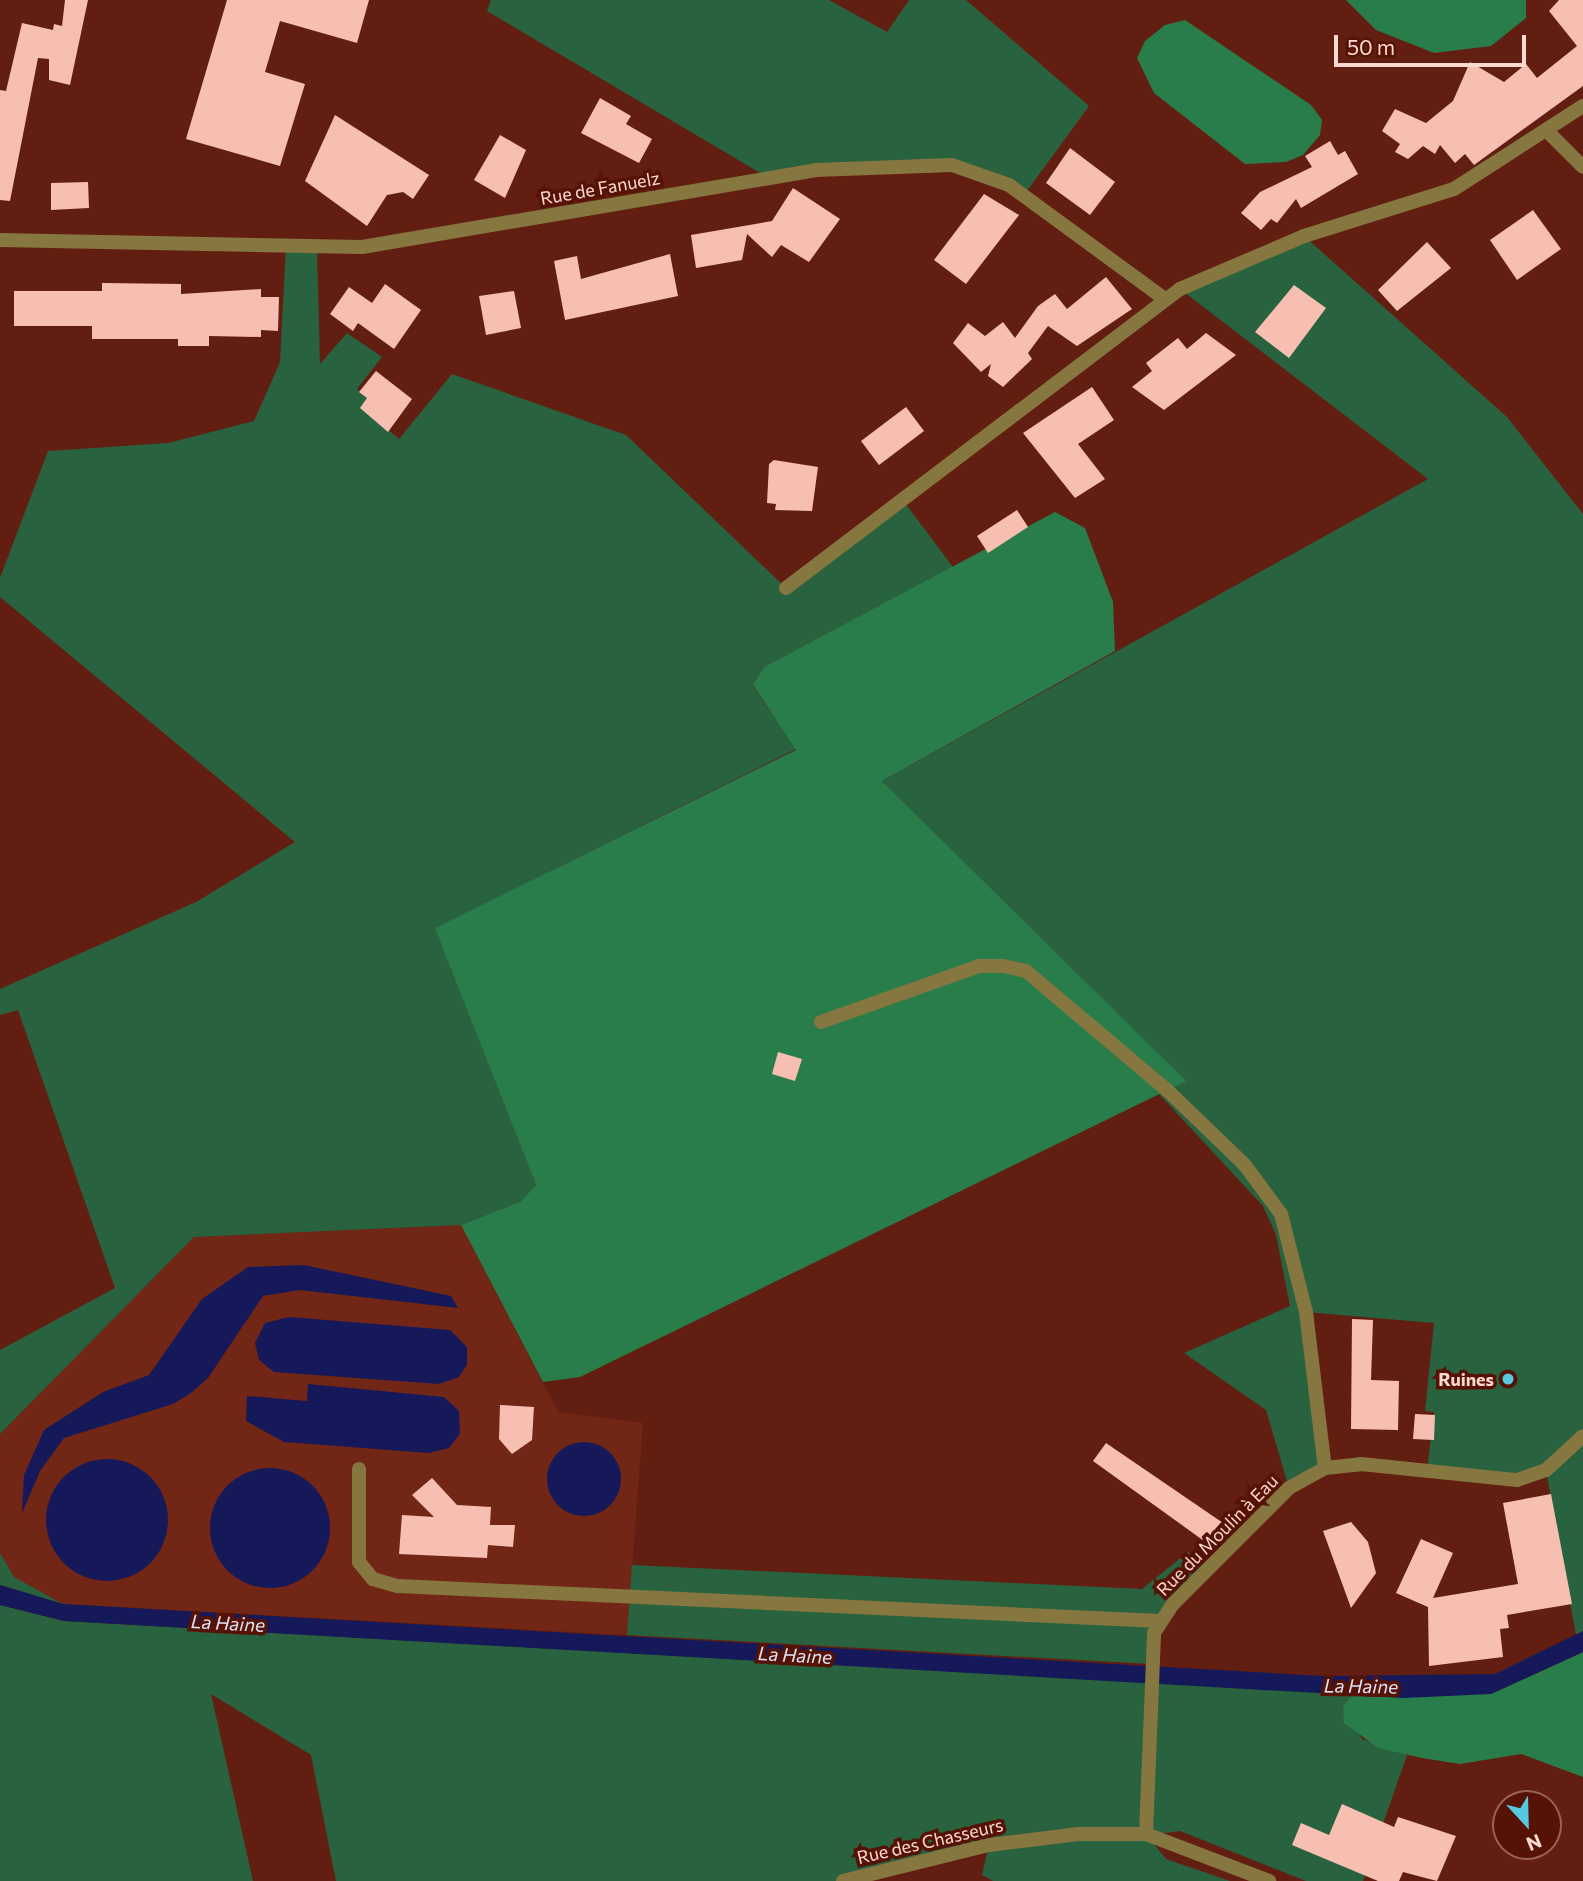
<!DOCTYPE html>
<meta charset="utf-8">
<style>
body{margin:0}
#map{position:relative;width:1583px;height:1881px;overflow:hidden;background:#621f11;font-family:Commissioner,sans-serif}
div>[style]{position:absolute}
.built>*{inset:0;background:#722616}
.green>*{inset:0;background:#29623e}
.forest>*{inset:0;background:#297d4b}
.water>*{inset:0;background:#161959}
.round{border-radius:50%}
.building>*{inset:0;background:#f7bfb2}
.lane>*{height:14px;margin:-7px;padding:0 7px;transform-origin:7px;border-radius:7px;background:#86763f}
.street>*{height:14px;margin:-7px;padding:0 7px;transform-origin:7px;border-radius:7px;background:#86763f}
.dots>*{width:19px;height:19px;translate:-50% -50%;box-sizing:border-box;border:4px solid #561305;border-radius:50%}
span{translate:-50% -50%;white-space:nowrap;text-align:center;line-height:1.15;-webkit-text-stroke:7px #561305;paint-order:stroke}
.street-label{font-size:18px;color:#fbd8d0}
.poi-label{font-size:18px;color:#fbd8d0;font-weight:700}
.right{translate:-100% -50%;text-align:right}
.water-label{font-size:19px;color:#dbe0f5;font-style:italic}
.north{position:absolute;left:1492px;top:1790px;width:70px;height:70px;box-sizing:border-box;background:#561305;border:2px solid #986256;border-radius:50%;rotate:158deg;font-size:19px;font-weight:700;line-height:28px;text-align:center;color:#fbd8d0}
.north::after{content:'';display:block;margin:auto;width:24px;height:32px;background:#56c9e1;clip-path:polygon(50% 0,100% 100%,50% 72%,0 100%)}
.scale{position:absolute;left:1334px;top:35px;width:192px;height:32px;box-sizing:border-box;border:4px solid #fbd8d0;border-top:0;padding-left:9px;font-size:21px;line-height:24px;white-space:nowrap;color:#fbd8d0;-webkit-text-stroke:5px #561305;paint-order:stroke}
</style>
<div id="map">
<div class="built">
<i style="clip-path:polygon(461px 1225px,558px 1412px,643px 1423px,627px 1635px,63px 1604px,13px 1577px,0 1553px,0 1434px,194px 1237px)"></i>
</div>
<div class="green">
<i style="clip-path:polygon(491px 0,829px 0,887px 32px,909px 0,966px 0,1089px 106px,1024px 195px,952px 165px,767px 177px,487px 11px)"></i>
<i style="clip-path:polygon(1304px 236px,1507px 417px,1583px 514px,1583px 1631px,1576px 1635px,1546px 1470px,1532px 1476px,1427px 1471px,1434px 1412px,1425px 1411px,1434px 1323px,1306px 1312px,1325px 1468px,1289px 1488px,1266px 1410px,1184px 1353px,1290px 1306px,1276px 1235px,1263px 1206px,1159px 1094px,1185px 1081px,882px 781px,1428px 479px,1180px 289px)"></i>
<i style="clip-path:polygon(286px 246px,317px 247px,320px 364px,347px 333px,382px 357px,357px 389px,374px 403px,367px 412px,399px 439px,452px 374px,626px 435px,786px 588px,902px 499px,953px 567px,764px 667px,753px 686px,796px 749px,436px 928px,536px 1185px,521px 1201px,461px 1225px,194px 1237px,0 1434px,0 1350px,115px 1288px,18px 1010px,0 1015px,0 989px,196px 902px,295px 842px,0 597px,0 578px,48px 451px,168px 443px,254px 421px,280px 362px)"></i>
<i style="clip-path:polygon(1188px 1552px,1208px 1569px,1160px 1621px,1151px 1664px,627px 1635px,632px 1565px,1142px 1589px)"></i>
<i style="clip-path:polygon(0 1553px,14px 1577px,63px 1604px,0 1585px)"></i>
<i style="clip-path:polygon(0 1605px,64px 1621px,1353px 1694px,1343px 1706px,1362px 1739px,1407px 1755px,1363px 1881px,1306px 1881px,1180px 1831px,1147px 1835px,1166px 1859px,1230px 1881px,993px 1881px,982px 1875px,989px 1845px,843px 1881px,336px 1881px,311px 1755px,211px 1694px,253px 1881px,0 1881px)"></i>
</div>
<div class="forest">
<i style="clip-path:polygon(1346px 0,1526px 0,1526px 18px,1491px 46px,1434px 53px,1376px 30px)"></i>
<i style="clip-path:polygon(1185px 20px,1311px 105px,1322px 120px,1320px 135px,1303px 155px,1286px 162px,1245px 164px,1154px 93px,1137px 58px,1145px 41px,1165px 25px)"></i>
<i style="clip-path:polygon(1055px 512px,1085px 528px,1113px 602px,1115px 651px,882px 781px,1186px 1081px,580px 1377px,543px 1382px,461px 1225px,521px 1201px,536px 1185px,435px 928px,796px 750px,753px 685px,764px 667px)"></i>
<i style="clip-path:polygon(1583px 1652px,1583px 1777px,1521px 1754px,1460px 1764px,1422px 1758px,1378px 1748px,1344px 1723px,1343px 1706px,1353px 1694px,1491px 1694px)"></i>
</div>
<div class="water">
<i style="clip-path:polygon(304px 1265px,451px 1296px,458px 1308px,300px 1290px,263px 1296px,208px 1378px,191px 1393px,173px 1404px,64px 1438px,40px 1471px,22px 1513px,24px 1475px,44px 1430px,103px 1392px,149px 1375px,202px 1299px,248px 1267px)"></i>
<i style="clip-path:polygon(289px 1317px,450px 1330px,467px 1347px,467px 1365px,459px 1377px,439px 1384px,274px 1372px,259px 1360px,255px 1343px,265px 1323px)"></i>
<i style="clip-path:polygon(308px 1384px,444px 1397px,459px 1411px,460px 1434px,449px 1448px,429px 1453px,284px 1442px,246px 1421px,247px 1396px,307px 1401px)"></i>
<i class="round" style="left:547px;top:1442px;width:74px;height:74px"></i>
<i class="round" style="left:46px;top:1459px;width:122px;height:122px"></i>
<i class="round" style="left:210px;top:1468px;width:120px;height:120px"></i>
<i style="clip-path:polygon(0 1585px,63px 1604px,1323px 1676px,1495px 1674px,1583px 1631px,1583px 1652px,1491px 1694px,1404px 1698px,64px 1621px,0 1605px)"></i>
</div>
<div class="building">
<i style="clip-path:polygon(65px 0,88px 0,70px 85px,49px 80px,49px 59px,38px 58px,10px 201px,0 200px,0 90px,6px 91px,22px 23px,53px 30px,54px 24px,62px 26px)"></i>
<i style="clip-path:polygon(227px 0,369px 0,357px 43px,280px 21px,265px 72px,305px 84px,280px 166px,186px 139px)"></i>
<i style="clip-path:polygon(1559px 0,1583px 0,1583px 86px,1474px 165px,1465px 154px,1455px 163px,1440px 145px,1435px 154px,1423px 146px,1408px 159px,1395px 152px,1400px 144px,1382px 131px,1395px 109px,1426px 123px,1453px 101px,1470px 62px,1504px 82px,1526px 64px,1537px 78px,1577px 46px,1549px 11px)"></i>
<i style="clip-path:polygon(600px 98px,631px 116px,626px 124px,652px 139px,639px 163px,581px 133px)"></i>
<i style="clip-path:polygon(335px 115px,429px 175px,413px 199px,403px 192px,387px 195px,367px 226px,305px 181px)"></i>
<i style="clip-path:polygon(500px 135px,526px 150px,505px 198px,474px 180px)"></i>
<i style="clip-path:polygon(1330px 141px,1338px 155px,1345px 151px,1358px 174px,1301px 208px,1296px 199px,1277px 223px,1271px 219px,1261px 230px,1241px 213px,1260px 192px,1312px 167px,1305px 156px)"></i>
<i style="clip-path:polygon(1070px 148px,1115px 182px,1090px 215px,1046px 183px)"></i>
<i style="clip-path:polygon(88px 182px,89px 208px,51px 210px,51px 183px)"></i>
<i style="clip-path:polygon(793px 188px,840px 219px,809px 262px,781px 245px,772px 257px,747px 234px,742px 260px,696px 268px,691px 235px,772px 221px)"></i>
<i style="clip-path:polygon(984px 194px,1019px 215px,966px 284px,934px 260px)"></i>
<i style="clip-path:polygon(1533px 210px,1561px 249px,1517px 280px,1490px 240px)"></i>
<i style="clip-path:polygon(1427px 242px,1451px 268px,1397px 311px,1378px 290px)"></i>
<i style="clip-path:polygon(670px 254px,678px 296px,565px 320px,554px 261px,577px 256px,581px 279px)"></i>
<i style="clip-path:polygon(1106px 277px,1132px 309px,1077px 346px,1048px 326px,1028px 353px,1032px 359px,1003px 387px,988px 376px,991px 364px,981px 372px,953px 343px,968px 323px,985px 336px,1003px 322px,1015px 338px,1038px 306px,1055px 294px,1067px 309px)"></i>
<i style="clip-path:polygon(102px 283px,181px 284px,181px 294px,261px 289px,261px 297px,279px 297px,278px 331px,261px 330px,261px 337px,209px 336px,209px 346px,178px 346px,178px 339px,92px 339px,92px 326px,14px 326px,14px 291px,102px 291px)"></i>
<i style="clip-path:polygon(385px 284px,421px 310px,394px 349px,358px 323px,353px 331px,330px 314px,349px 287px,372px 303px)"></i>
<i style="clip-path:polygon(1294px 285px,1326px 308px,1289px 358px,1255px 332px)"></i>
<i style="clip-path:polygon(514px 291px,521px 328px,486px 335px,479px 296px)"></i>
<i style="clip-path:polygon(1206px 333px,1236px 355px,1164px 410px,1132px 387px,1152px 371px,1146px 363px,1178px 338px,1187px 349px)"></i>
<i style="clip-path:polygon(376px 371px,412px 399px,388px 432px,360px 408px,367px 398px,359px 392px)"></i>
<i style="clip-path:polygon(1092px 387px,1114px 420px,1078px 444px,1105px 479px,1075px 498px,1023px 433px)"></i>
<i style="clip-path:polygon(906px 407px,924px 431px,879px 465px,861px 441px)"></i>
<i style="clip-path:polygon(774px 460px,818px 467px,812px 511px,775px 510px,776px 504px,767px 503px,769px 464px)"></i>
<i style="clip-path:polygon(1017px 510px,1028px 527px,988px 553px,977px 536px)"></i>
<i style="clip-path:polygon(778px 1052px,802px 1059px,795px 1081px,772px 1074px)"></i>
<i style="clip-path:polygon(1352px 1319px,1373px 1320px,1371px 1380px,1399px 1381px,1398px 1430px,1351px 1429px)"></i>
<i style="clip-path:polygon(500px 1405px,534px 1407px,532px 1440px,512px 1454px,499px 1439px)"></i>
<i style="clip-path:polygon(1415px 1414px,1435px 1415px,1434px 1440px,1413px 1439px)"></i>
<i style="clip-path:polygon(1106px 1443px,1226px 1525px,1211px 1546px,1093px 1461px)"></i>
<i style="clip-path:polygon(432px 1478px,457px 1505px,491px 1507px,490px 1525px,515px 1525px,513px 1547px,488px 1545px,487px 1558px,399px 1554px,402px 1515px,434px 1517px,412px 1495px)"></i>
<i style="clip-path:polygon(1551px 1494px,1572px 1604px,1507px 1615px,1509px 1628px,1500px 1629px,1503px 1657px,1429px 1666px,1428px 1607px,1396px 1593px,1421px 1539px,1453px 1553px,1433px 1598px,1518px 1584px,1503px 1503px)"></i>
<i style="clip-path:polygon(1351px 1522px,1368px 1542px,1376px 1573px,1351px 1608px,1323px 1531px)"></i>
<i style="clip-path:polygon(1342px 1804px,1394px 1827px,1398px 1817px,1456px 1836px,1437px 1881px,1403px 1872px,1399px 1881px,1378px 1881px,1292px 1845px,1301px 1823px,1329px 1835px)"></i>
</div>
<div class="lane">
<i style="left:821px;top:1022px;width:168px;rotate:-19.5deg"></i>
<i style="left:979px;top:966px;width:24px"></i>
<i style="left:1003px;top:966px;width:24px;rotate:12deg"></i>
<i style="left:1026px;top:971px;width:185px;rotate:40.2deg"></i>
<i style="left:1167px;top:1090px;width:107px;rotate:43.9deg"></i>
<i style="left:1244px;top:1164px;width:62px;rotate:53.5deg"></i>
<i style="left:1281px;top:1214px;width:101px;rotate:75.7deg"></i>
<i style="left:1306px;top:1312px;width:157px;rotate:83.1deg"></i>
<i style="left:359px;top:1469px;width:93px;rotate:90deg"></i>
<i style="left:359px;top:1562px;width:22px;rotate:51deg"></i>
<i style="left:373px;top:1579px;width:26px;rotate:16deg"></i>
<i style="left:398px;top:1586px;width:763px;rotate:2.63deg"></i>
</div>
<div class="street">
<i style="left:1548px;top:132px;width:49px;rotate:45deg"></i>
<i style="left:0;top:240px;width:362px;rotate:1.1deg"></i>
<i style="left:362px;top:247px;width:459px;rotate:-9.6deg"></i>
<i style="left:815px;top:170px;width:137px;rotate:-2.1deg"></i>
<i style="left:952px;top:165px;width:60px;rotate:19.3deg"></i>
<i style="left:1009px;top:185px;width:193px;rotate:36.2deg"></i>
<i style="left:786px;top:588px;width:495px;rotate:-37.2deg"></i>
<i style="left:1180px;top:289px;width:135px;rotate:-23.1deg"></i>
<i style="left:1304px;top:236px;width:157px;rotate:-17.4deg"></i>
<i style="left:1454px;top:189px;width:153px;rotate:-32.8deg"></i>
<i style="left:1146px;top:1834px;width:201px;rotate:-87.7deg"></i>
<i style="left:1154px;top:1633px;width:35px;rotate:-57deg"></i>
<i style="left:1173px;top:1604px;width:164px;rotate:-45deg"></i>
<i style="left:1289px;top:1488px;width:41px;rotate:-29.1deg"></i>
<i style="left:1325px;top:1468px;width:36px;rotate:-6deg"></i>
<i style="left:1361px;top:1464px;width:157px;rotate:5.9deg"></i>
<i style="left:1517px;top:1480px;width:31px;rotate:-19deg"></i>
<i style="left:1546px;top:1470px;width:50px;rotate:-42.6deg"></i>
<i style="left:843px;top:1881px;width:150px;rotate:-13.9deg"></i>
<i style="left:989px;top:1845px;width:90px;rotate:-7deg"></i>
<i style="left:1078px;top:1834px;width:68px"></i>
<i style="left:1146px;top:1834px;width:132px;rotate:20.9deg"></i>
</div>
<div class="dots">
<i style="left:1508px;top:1379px;background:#56c9e1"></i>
</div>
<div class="street-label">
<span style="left:600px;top:188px;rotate:-10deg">Rue de Fanuelz</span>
<span style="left:1217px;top:1535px;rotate:-45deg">Rue du Moulin à Eau</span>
<span style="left:930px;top:1841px;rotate:-13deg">Rue des Chasseurs</span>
</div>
<div class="poi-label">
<span class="right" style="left:1494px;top:1379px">Ruines</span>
</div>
<div class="water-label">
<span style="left:228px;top:1623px;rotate:3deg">La Haine</span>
<span style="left:795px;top:1655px;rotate:3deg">La Haine</span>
<span style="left:1361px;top:1686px;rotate:1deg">La Haine</span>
</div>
<div class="north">N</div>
<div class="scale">50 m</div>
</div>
